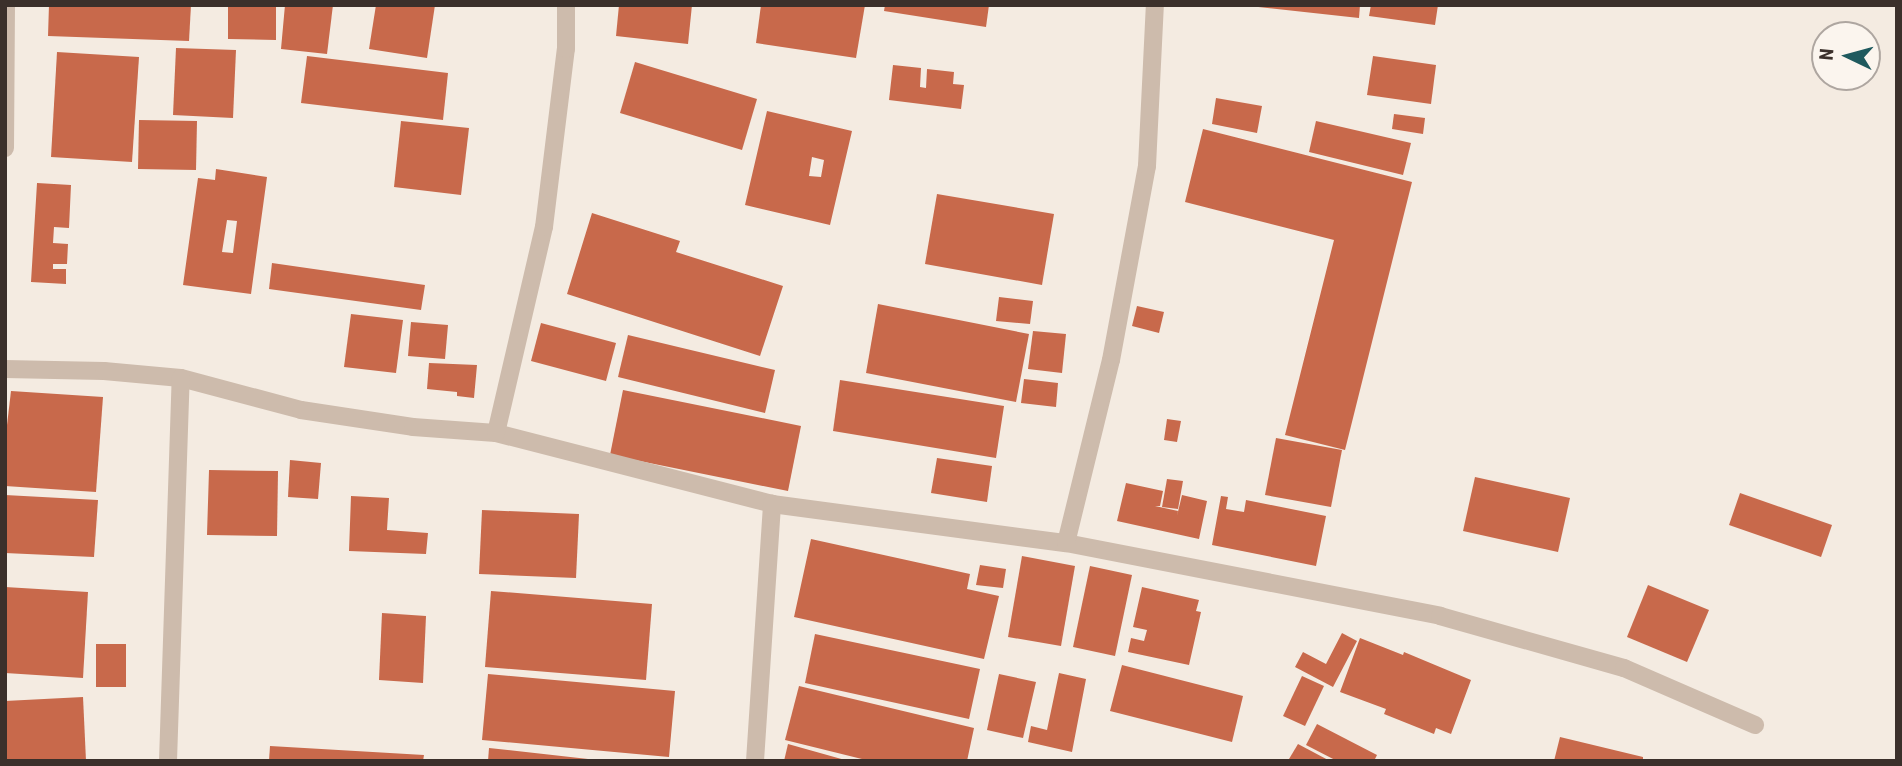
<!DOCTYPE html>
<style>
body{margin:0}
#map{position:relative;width:1902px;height:766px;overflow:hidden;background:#f4ebe1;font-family:"Roboto Condensed",sans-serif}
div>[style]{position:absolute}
.building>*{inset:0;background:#c8694b}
.street>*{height:18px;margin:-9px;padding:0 9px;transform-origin:9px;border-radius:9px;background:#cdbbac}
span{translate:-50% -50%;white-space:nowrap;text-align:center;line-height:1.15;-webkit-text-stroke:7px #fbf5ee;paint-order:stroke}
.frame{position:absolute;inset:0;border:7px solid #3b302b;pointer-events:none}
.north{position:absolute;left:1811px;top:21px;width:70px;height:70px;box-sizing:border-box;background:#fbf5ee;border:2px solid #aea6a0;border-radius:50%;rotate:275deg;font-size:19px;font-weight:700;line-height:28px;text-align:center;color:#3b302b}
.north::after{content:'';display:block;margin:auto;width:24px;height:32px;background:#1f5a5e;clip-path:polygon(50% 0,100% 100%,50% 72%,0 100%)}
</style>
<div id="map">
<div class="building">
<i style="clip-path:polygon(49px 5px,191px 5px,189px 41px,48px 36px)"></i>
<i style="clip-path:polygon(228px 5px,276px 5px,276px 40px,228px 39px)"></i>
<i style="clip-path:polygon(285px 5px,333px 5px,327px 54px,281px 49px)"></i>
<i style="clip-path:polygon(376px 5px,435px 5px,427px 58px,369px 49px)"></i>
<i style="clip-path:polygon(619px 5px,692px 5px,688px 44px,616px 36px)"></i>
<i style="clip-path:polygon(761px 5px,865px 5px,856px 58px,756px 43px)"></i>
<i style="clip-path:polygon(885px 5px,989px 5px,986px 27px,884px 11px)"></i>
<i style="clip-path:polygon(1240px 5px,1360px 5px,1359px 18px)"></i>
<i style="clip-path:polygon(1371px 5px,1438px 5px,1435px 25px,1369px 16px)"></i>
<i style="clip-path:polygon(176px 48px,236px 50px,233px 118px,173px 115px)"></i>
<i style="clip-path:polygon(57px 52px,139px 57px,132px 162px,51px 157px)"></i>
<i style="clip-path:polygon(307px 56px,448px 73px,443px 120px,301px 103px)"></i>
<i style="clip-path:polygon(1373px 56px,1436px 65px,1431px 104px,1367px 95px)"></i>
<i style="clip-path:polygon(635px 62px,757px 99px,742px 150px,620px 113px)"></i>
<i style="clip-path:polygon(893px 65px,921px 68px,920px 87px,926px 88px,927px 69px,954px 72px,953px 84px,964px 85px,961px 109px,889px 100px)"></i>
<i style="clip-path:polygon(1216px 98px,1262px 106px,1257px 133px,1212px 124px)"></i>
<i style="clip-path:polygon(evenodd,767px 111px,852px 131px,830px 225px,745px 205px,767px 111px,812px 157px,824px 160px,821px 177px,809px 176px,812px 157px)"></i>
<i style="clip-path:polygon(1394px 114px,1425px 118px,1423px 134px,1392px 129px)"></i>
<i style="clip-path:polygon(139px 120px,197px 121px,196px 170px,138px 169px)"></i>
<i style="clip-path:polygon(401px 121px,469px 128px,461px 195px,394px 187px)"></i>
<i style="clip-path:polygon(1316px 121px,1411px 143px,1403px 175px,1309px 152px)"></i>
<i style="clip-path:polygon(1203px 129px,1412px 182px,1345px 450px,1285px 435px,1334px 240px,1185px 202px)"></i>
<i style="clip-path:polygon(evenodd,216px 169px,267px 177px,251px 294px,183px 285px,198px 178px,215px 180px,216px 169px,227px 220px,237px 221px,233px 253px,222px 252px,227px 220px)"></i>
<i style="clip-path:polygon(37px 183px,71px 185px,69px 228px,54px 227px,53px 243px,68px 244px,67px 264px,53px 264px,53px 269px,66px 269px,66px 284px,31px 282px)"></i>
<i style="clip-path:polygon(937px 194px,1054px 214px,1042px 285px,925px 264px)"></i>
<i style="clip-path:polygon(592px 213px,680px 241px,676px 252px,783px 286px,760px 356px,567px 294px)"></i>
<i style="clip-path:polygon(272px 263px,425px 285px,421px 310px,269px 289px)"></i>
<i style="clip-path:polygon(999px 297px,1033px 301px,1030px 324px,996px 321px)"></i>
<i style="clip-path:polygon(878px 304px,1029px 334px,1016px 402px,866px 373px)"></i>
<i style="clip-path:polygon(1137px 306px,1164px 312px,1159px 333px,1132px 326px)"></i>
<i style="clip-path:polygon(351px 314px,403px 320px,396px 373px,344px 367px)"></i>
<i style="clip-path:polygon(411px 322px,448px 325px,445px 359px,408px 356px)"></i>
<i style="clip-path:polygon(541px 323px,616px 343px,606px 381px,531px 361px)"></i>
<i style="clip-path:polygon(1033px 331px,1066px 334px,1062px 373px,1028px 369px)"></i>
<i style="clip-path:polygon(628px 335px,775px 370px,765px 413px,618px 377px)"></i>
<i style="clip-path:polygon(429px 363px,477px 365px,474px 398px,457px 396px,457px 392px,427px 389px)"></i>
<i style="clip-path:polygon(1024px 379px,1058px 383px,1056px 407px,1021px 403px)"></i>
<i style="clip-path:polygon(840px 380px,1004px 406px,996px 458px,833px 431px)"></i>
<i style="clip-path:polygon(623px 390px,801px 426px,788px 491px,610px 455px)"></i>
<i style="clip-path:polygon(11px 391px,103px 397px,96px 492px,5px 486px,5px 442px)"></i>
<i style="clip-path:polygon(1167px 419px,1181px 421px,1177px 442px,1164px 440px)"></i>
<i style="clip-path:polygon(1276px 438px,1342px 450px,1331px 507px,1265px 495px)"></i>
<i style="clip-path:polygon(937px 458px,992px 466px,987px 502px,931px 493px)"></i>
<i style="clip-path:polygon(290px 460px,321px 463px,318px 499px,288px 497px)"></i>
<i style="clip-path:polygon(209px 470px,278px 471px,277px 536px,207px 535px)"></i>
<i style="clip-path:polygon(1475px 477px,1570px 498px,1558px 552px,1463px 531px)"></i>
<i style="clip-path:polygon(1167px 479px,1183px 481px,1178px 509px,1162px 507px)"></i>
<i style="clip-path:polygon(1126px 483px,1163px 491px,1160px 506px,1155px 506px,1178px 511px,1177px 516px,1182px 495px,1207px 501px,1199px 539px,1117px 521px)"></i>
<i style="clip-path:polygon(1740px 493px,1832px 525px,1821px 557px,1729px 525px)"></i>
<i style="clip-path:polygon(5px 495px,98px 500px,94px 557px,5px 553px)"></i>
<i style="clip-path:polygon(351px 496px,389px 498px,387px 530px,428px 533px,426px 554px,349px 551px)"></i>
<i style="clip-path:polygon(1221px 496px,1228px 497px,1226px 509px,1244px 512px,1246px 500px,1326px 516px,1316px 566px,1212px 545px)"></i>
<i style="clip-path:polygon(482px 510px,579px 514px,576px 578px,479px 574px)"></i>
<i style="clip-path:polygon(811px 539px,970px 574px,967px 589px,999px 596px,984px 659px,794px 617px)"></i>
<i style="clip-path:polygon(1022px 556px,1075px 566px,1061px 646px,1008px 637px)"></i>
<i style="clip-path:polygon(980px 565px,1006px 569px,1003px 588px,976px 585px)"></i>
<i style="clip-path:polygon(1090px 566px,1132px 575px,1115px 656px,1073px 647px)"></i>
<i style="clip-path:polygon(1648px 585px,1709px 610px,1687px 662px,1627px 637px)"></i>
<i style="clip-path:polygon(5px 587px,88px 592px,83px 678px,5px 673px)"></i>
<i style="clip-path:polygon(1142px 587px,1199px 600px,1196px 611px,1201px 612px,1189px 665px,1128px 652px,1131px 638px,1144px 641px,1147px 630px,1133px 627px)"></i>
<i style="clip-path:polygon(491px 591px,652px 604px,646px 680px,485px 667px)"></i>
<i style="clip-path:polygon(382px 613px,426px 616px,423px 683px,379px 680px)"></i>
<i style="clip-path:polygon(1342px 633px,1357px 641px,1333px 687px,1295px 667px,1303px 652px,1326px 664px)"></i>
<i style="clip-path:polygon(815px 634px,980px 669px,969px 719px,805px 683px)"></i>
<i style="clip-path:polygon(1360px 638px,1403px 655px,1404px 652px,1471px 680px,1451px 734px,1436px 728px,1434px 734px,1384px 714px,1386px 709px,1340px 692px)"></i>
<i style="clip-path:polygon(96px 644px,126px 644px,126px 687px,96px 687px)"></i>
<i style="clip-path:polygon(1122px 665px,1243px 696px,1232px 742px,1110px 711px)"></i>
<i style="clip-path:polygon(1059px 673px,1086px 679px,1072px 752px,1028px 742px,1031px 726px,1047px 730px)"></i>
<i style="clip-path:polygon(488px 674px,675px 691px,669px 757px,482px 740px)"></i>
<i style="clip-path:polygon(999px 674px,1036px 682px,1023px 738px,987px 730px)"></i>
<i style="clip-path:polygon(1302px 676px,1324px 686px,1305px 726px,1283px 716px)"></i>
<i style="clip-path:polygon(799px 686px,974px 728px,967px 761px,870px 761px,785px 740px)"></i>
<i style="clip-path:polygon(83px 697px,86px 761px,5px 761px,5px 701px)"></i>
<i style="clip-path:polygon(1317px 724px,1377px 755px,1374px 761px,1337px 761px,1306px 745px)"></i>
<i style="clip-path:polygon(1560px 737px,1643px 757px,1643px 761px,1554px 761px)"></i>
<i style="clip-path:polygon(788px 744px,845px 760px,845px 761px,784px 761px)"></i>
<i style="clip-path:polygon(1298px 744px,1330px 761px,1289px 759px)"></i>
<i style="clip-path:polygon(270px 746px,424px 755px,423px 761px,269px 761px)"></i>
<i style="clip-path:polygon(489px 748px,588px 759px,588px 761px,488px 761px)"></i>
</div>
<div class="street">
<i style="left:5px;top:148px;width:143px;rotate:-89.6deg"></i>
<i style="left:5px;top:369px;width:99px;rotate:1.2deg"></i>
<i style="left:104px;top:371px;width:77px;rotate:5.2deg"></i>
<i style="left:181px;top:378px;width:124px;rotate:14.9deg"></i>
<i style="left:301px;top:410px;width:113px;rotate:8.6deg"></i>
<i style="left:413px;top:427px;width:83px;rotate:4.1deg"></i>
<i style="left:496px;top:433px;width:285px;rotate:14.4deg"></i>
<i style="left:772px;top:504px;width:297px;rotate:7.6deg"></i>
<i style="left:1066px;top:543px;width:381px;rotate:11deg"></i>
<i style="left:1440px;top:616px;width:191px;rotate:15.8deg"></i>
<i style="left:1624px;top:668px;width:143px;rotate:23.5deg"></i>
<i style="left:496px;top:433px;width:212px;rotate:-76.9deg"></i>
<i style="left:544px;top:227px;width:179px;rotate:-83deg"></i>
<i style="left:566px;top:49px;width:44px;rotate:-90deg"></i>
<i style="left:1066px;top:543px;width:188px;rotate:-76.2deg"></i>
<i style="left:1111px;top:360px;width:197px;rotate:-79.5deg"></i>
<i style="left:1147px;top:166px;width:161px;rotate:-87.2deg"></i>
<i style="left:168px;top:761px;width:383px;rotate:-88.1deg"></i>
<i style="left:755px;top:761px;width:258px;rotate:-86.2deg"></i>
</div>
<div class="frame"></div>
<div class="north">N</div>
</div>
